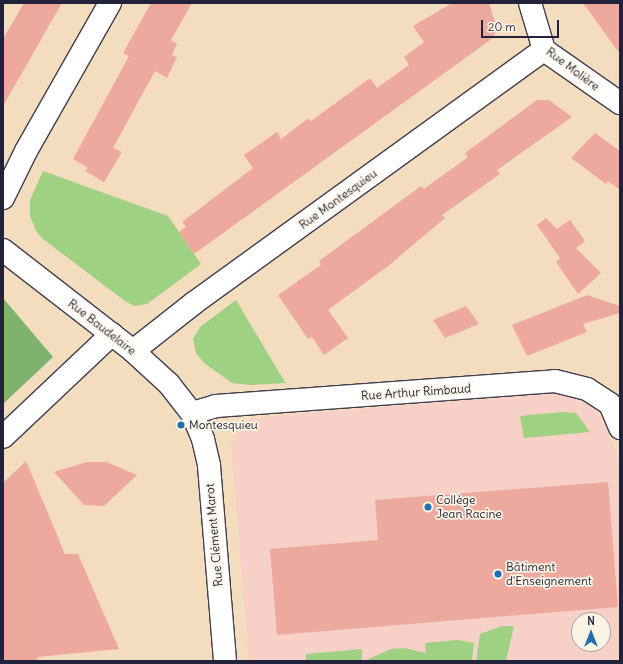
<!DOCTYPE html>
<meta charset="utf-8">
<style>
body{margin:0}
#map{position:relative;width:623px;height:664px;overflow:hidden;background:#f4dcbf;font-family:Delius,sans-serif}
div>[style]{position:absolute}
.built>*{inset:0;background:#f7d1c7}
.green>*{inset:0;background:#9ed181}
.forest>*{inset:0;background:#7eb36f}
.building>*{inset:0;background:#eda99d}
.roads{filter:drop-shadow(1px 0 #423e4f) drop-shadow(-1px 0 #423e4f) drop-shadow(0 1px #423e4f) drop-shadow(0 -1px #423e4f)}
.street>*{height:22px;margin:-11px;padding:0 11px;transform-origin:11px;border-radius:11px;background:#fff}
.dots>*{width:11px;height:11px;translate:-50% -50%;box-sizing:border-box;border:2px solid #fcf5e5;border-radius:50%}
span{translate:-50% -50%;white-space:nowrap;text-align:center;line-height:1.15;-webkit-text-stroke:3.5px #fcf5e5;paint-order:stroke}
.street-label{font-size:12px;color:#22223b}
.poi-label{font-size:12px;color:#22223b}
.left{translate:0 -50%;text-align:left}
.frame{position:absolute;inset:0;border:4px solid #22223b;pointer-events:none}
.north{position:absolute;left:571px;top:612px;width:40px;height:40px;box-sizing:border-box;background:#fcf5e5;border:1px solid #a5a1a1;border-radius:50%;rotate:0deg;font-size:11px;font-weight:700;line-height:16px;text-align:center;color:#22223b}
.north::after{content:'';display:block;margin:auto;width:14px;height:18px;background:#1f6fb2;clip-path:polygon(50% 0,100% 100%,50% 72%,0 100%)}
.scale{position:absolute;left:481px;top:20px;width:78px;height:18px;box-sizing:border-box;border:2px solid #22223b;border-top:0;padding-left:5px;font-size:12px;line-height:14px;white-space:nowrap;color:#22223b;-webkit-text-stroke:3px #fcf5e5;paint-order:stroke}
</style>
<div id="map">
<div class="built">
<i style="clip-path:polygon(evenodd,551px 393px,577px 397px,595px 409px,604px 422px,620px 463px,620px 661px,249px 661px,231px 443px,251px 418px,551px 393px,579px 620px,603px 620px,603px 644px,579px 644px,579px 620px)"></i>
</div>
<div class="green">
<i style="clip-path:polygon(43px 171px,168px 216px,201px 264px,147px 304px,134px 306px,125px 301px,43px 239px,36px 231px,30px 216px,30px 200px)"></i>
<i style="clip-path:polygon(236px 300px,280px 374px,286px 383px,251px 385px,232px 383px,204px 363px,196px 353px,193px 339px,200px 327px)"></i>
<i style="clip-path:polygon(562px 412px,576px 413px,590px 432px,524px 438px,520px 416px)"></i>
<i style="clip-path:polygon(502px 626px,514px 626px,506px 661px,476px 661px,480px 634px)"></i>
<i style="clip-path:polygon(458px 640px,474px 643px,472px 661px,364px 661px,391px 649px,404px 648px,426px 653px,425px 643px)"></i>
<i style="clip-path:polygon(362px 649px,362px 661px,306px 661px,306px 654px)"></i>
</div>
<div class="forest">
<i style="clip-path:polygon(3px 298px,53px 357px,3px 404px)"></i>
</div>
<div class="building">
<i style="clip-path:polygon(24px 3px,62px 3px,3px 106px,3px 39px)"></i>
<i style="clip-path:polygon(151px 3px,192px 3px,171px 40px,177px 44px,172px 55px,177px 57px,167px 78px,155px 71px,113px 148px,122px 152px,104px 182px,85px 171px,88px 168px,73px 159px,129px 56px,123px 53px)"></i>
<i style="clip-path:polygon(452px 3px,489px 3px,497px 29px,493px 38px,194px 254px,179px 232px,186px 227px,182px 222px,253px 168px,244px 155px,277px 132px,281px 139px,309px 118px,311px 121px,370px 78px,377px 88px,409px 65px,404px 57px,424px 42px,413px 26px)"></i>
<i style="clip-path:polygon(583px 3px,620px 3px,620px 54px)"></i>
<i style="clip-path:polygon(537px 100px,549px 100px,572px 117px,497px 170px,500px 174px,442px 215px,445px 218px,388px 266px,328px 310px,348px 338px,324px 355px,312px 337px,308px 339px,278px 295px,321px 265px,319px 261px,421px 186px,424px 189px,468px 157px,465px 153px)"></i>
<i style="clip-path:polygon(595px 133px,620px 151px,620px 190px,608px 181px,606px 184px,571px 158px)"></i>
<i style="clip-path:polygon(546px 218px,557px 229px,570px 220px,585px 241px,576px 248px,601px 273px,578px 294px,556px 262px,560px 258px,537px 225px)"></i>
<i style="clip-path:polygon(587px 295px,620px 306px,620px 313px,583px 324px,587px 332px,527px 356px,512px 325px)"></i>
<i style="clip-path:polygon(466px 306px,479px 324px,445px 338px,433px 320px)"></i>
<i style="clip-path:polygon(26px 461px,65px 554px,78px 554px,119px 649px,37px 657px,38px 661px,3px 661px,3px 483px)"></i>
<i style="clip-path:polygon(87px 462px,106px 462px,137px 475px,104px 506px,84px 505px,54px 472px)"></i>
<i style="clip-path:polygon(608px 482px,618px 607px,277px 635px,270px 549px,378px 540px,375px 500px)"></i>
</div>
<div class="roads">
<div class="street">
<i style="left:530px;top:3px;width:49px;rotate:73.4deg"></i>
<i style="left:544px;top:50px;width:93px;rotate:34.9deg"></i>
<i style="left:3px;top:198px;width:52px;rotate:-63.9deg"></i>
<i style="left:26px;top:151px;width:170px;rotate:-60.4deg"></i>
<i style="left:3px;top:250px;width:165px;rotate:37.8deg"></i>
<i style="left:133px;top:351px;width:49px;rotate:42.5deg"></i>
<i style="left:169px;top:384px;width:37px;rotate:52deg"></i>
<i style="left:192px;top:413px;width:28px;rotate:67deg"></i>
<i style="left:203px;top:439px;width:28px;rotate:77deg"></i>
<i style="left:209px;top:466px;width:196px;rotate:85.3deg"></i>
<i style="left:133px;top:351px;width:78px;rotate:-38.2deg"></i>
<i style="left:194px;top:303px;width:432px;rotate:-35.9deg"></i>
<i style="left:192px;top:413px;width:25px;rotate:-16deg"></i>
<i style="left:216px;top:406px;width:340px;rotate:-4.2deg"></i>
<i style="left:555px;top:381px;width:33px;rotate:14deg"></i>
<i style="left:587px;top:389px;width:27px;rotate:33deg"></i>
<i style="left:610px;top:404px;width:26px;rotate:67deg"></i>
<i style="left:3px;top:437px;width:150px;rotate:-43.4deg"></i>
</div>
</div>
<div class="dots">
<i style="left:181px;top:425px;background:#1f6fb2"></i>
<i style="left:428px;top:507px;background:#1f6fb2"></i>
<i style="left:498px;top:574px;background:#1f6fb2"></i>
</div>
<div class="street-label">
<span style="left:573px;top:69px;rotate:37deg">Rue Molière</span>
<span style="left:338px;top:199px;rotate:-36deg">Rue Montesquieu</span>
<span style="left:102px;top:327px;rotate:38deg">Rue Baudelaire</span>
<span style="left:416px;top:392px;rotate:-4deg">Rue Arthur Rimbaud</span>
<span style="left:214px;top:535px;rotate:-95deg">Rue Clément Marot</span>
</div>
<div class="poi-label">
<span class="left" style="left:189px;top:425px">Montesquieu</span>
<span class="left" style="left:436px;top:507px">Collège<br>Jean Racine</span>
<span class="left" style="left:506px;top:574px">Bâtiment<br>d'Enseignement</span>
</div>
<div class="frame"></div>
<div class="north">N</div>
<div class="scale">20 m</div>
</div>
